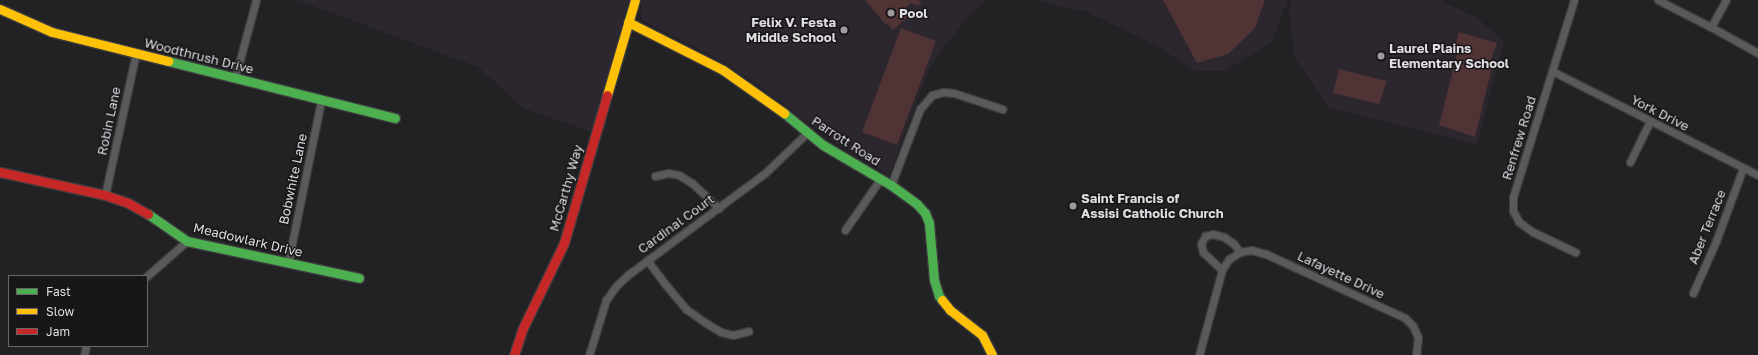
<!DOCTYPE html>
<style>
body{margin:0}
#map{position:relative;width:1758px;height:355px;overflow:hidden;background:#222123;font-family:"Golos Text",sans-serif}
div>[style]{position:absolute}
.built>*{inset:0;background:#2c262f}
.green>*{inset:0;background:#503334}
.roads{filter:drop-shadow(1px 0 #3d3c3e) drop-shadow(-1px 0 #3d3c3e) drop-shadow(0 1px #3d3c3e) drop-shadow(0 -1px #3d3c3e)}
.street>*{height:7px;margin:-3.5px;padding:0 3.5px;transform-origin:3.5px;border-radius:3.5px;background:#5b5a5b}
.fast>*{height:9px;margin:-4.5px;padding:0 4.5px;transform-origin:4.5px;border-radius:4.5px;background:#4caf50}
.slow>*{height:9px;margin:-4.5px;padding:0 4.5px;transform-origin:4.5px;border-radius:4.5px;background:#ffc107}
.jam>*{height:9px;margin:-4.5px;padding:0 4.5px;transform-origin:4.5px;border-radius:4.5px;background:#c62828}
.dots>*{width:11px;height:11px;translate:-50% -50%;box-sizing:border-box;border:2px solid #19161a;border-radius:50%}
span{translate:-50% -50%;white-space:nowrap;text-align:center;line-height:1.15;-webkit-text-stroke:3px #19161a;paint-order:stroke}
.poi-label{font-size:13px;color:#dfdde0;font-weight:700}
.left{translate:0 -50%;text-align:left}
.right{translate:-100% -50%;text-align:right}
.street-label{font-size:13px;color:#dfdde0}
.legend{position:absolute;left:8px;top:275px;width:140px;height:72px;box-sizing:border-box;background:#19161a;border:1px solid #686669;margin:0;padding:5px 7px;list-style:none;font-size:12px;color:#dfdde0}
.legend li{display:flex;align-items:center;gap:8px;height:20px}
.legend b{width:20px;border:1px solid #686669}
</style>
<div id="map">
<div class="built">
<i style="clip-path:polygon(297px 0,629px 0,591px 132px,523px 108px,478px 67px)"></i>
<i style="clip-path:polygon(642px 0,986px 0,963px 22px,930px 67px,889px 175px,837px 144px,757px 84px,720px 60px,643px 21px,640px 13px)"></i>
<i style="clip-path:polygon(1038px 0,1288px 0,1272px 42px,1225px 71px,1194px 71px,1157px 46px,1085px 11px,1057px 6px)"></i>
<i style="clip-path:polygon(1292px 0,1440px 0,1477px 18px,1504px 41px,1477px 145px,1329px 108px,1294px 57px,1289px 10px)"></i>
</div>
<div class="green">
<i style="clip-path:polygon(865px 0,918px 0,922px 4px,916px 5px,911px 3px,904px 9px,909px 16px,893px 30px,887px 23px,886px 25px)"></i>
<i style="clip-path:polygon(1163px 0,1265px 0,1255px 28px,1228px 54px,1197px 63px)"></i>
<i style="clip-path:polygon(901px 28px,936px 41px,897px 145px,862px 132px)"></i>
<i style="clip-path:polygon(1459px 32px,1497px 43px,1490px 62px,1493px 63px,1475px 137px,1439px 125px,1457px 54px,1453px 52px)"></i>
<i style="clip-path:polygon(1339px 69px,1387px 81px,1379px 104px,1333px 93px)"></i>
</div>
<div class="roads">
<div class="street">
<i style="left:1574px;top:0;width:206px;rotate:107.2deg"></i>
<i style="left:1513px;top:197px;width:14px;rotate:90deg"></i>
<i style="left:1513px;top:211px;width:13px;rotate:61deg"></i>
<i style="left:1519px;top:222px;width:17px;rotate:36deg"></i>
<i style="left:1533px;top:232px;width:47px;rotate:25.5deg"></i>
<i style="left:1658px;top:0;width:59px;rotate:27deg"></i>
<i style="left:1711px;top:27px;width:54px;rotate:29deg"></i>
<i style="left:1711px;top:27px;width:31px;rotate:-61deg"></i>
<i style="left:1552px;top:71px;width:231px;rotate:26.8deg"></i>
<i style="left:235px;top:78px;width:81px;rotate:-74.9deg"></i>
<i style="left:1630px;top:162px;width:46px;rotate:-64deg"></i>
<i style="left:655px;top:176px;width:13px;rotate:-13deg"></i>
<i style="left:668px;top:173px;width:11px;rotate:10deg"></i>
<i style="left:679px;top:175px;width:15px;rotate:32deg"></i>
<i style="left:692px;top:183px;width:37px;rotate:43deg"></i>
<i style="left:891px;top:185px;width:81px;rotate:-69.1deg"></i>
<i style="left:920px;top:109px;width:18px;rotate:-49deg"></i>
<i style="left:932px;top:95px;width:11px;rotate:-15deg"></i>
<i style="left:943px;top:92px;width:11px;rotate:5deg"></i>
<i style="left:954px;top:93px;width:51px;rotate:18.4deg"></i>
<i style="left:105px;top:195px;width:145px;rotate:-77.7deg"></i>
<i style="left:845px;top:230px;width:63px;rotate:-55.3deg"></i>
<i style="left:647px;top:260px;width:30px;rotate:53deg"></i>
<i style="left:665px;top:284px;width:33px;rotate:50deg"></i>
<i style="left:686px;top:309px;width:24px;rotate:35deg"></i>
<i style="left:706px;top:323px;width:17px;rotate:31deg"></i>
<i style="left:721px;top:332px;width:12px;rotate:14deg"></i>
<i style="left:733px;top:335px;width:16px;rotate:-14deg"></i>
<i style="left:288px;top:263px;width:165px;rotate:-78.5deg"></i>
<i style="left:1222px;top:270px;width:26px;rotate:-137deg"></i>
<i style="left:1203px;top:252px;width:8px;rotate:-104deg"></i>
<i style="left:1201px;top:244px;width:9px;rotate:-63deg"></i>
<i style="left:1205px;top:236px;width:8px;rotate:-14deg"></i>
<i style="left:1213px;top:234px;width:11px;rotate:15deg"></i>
<i style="left:1224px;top:237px;width:12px;rotate:35deg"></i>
<i style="left:1234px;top:244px;width:10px;rotate:53deg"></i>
<i style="left:147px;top:276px;width:53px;rotate:-41.2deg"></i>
<i style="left:1693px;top:293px;width:57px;rotate:-66.1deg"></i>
<i style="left:1716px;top:241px;width:78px;rotate:-69.7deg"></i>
<i style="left:84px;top:355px;width:9px;rotate:-77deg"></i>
<i style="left:589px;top:355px;width:58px;rotate:-72.8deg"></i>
<i style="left:606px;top:300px;width:17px;rotate:-54deg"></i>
<i style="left:616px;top:286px;width:18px;rotate:-43deg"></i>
<i style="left:629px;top:274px;width:169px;rotate:-36.6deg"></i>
<i style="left:765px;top:173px;width:58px;rotate:-43.6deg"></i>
<i style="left:1199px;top:355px;width:88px;rotate:-74.9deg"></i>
<i style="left:1222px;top:270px;width:13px;rotate:-58deg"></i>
<i style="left:1229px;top:259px;width:13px;rotate:-32deg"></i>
<i style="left:1240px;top:252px;width:11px;rotate:-10deg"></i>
<i style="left:1251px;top:250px;width:16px;rotate:15deg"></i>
<i style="left:1266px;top:254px;width:153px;rotate:24.7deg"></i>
<i style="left:1405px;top:318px;width:11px;rotate:45deg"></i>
<i style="left:1413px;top:326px;width:12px;rotate:66deg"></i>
<i style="left:1418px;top:337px;width:18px;rotate:96deg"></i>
</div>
<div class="fast">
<i style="left:168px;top:61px;width:234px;rotate:14.1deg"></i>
<i style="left:784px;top:113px;width:50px;rotate:39.4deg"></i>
<i style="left:823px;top:145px;width:79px;rotate:30.5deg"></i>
<i style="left:891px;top:185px;width:32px;rotate:36deg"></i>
<i style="left:917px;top:204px;width:12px;rotate:48deg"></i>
<i style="left:925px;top:213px;width:11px;rotate:68deg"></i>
<i style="left:929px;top:223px;width:57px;rotate:85deg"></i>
<i style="left:934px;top:280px;width:17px;rotate:73deg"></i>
<i style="left:939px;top:296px;width:5px;rotate:53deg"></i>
<i style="left:148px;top:214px;width:47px;rotate:34.7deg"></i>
<i style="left:187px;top:241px;width:176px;rotate:12.1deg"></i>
</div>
<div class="slow">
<i style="left:0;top:9px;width:57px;rotate:23.9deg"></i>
<i style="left:52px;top:32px;width:120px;rotate:14deg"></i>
<i style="left:628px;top:22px;width:106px;rotate:26.8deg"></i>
<i style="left:723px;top:70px;width:75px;rotate:35.2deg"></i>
<i style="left:607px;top:95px;width:99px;rotate:-73.6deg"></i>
<i style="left:942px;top:300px;width:13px;rotate:51deg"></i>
<i style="left:950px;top:310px;width:41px;rotate:38deg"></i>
<i style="left:982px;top:335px;width:22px;rotate:63deg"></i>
</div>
<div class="jam">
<i style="left:0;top:172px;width:107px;rotate:12.4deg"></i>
<i style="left:105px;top:195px;width:24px;rotate:19deg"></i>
<i style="left:128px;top:203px;width:23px;rotate:29deg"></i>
<i style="left:514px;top:355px;width:26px;rotate:-72deg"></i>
<i style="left:522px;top:330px;width:97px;rotate:-64.2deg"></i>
<i style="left:564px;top:243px;width:154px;rotate:-73.8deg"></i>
</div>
</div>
<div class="dots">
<i style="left:891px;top:13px;background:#9d9b9e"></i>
<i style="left:844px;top:30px;background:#9d9b9e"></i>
<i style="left:1381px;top:56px;background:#9d9b9e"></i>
<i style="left:1073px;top:206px;background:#9d9b9e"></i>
</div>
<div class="poi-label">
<span class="left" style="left:899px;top:13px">Pool</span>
<span class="right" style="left:836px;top:30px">Felix V. Festa<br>Middle School</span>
<span class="left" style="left:1389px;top:56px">Laurel Plains<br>Elementary School</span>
<span class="left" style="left:1081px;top:206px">Saint Francis of<br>Assisi Catholic Church</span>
</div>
<div class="street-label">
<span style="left:199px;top:56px;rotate:14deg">Woodthrush Drive</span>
<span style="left:1660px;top:113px;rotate:27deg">York Drive</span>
<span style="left:109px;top:121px;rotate:-78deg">Robin Lane</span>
<span style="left:1519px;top:138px;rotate:-73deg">Renfrew Road</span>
<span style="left:846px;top:141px;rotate:33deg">Parrott Road</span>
<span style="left:293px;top:179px;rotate:-78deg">Bobwhite Lane</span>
<span style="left:566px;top:188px;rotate:-74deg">McCarthy Way</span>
<span style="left:676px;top:224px;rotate:-36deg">Cardinal Court</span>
<span style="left:1707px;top:227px;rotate:-68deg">Aber Terrace</span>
<span style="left:248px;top:240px;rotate:13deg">Meadowlark Drive</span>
<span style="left:1341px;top:275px;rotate:25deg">Lafayette Drive</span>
</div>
<ul class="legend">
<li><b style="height:5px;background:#4caf50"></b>Fast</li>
<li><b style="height:5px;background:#ffc107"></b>Slow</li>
<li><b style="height:5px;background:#c62828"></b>Jam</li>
</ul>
</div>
